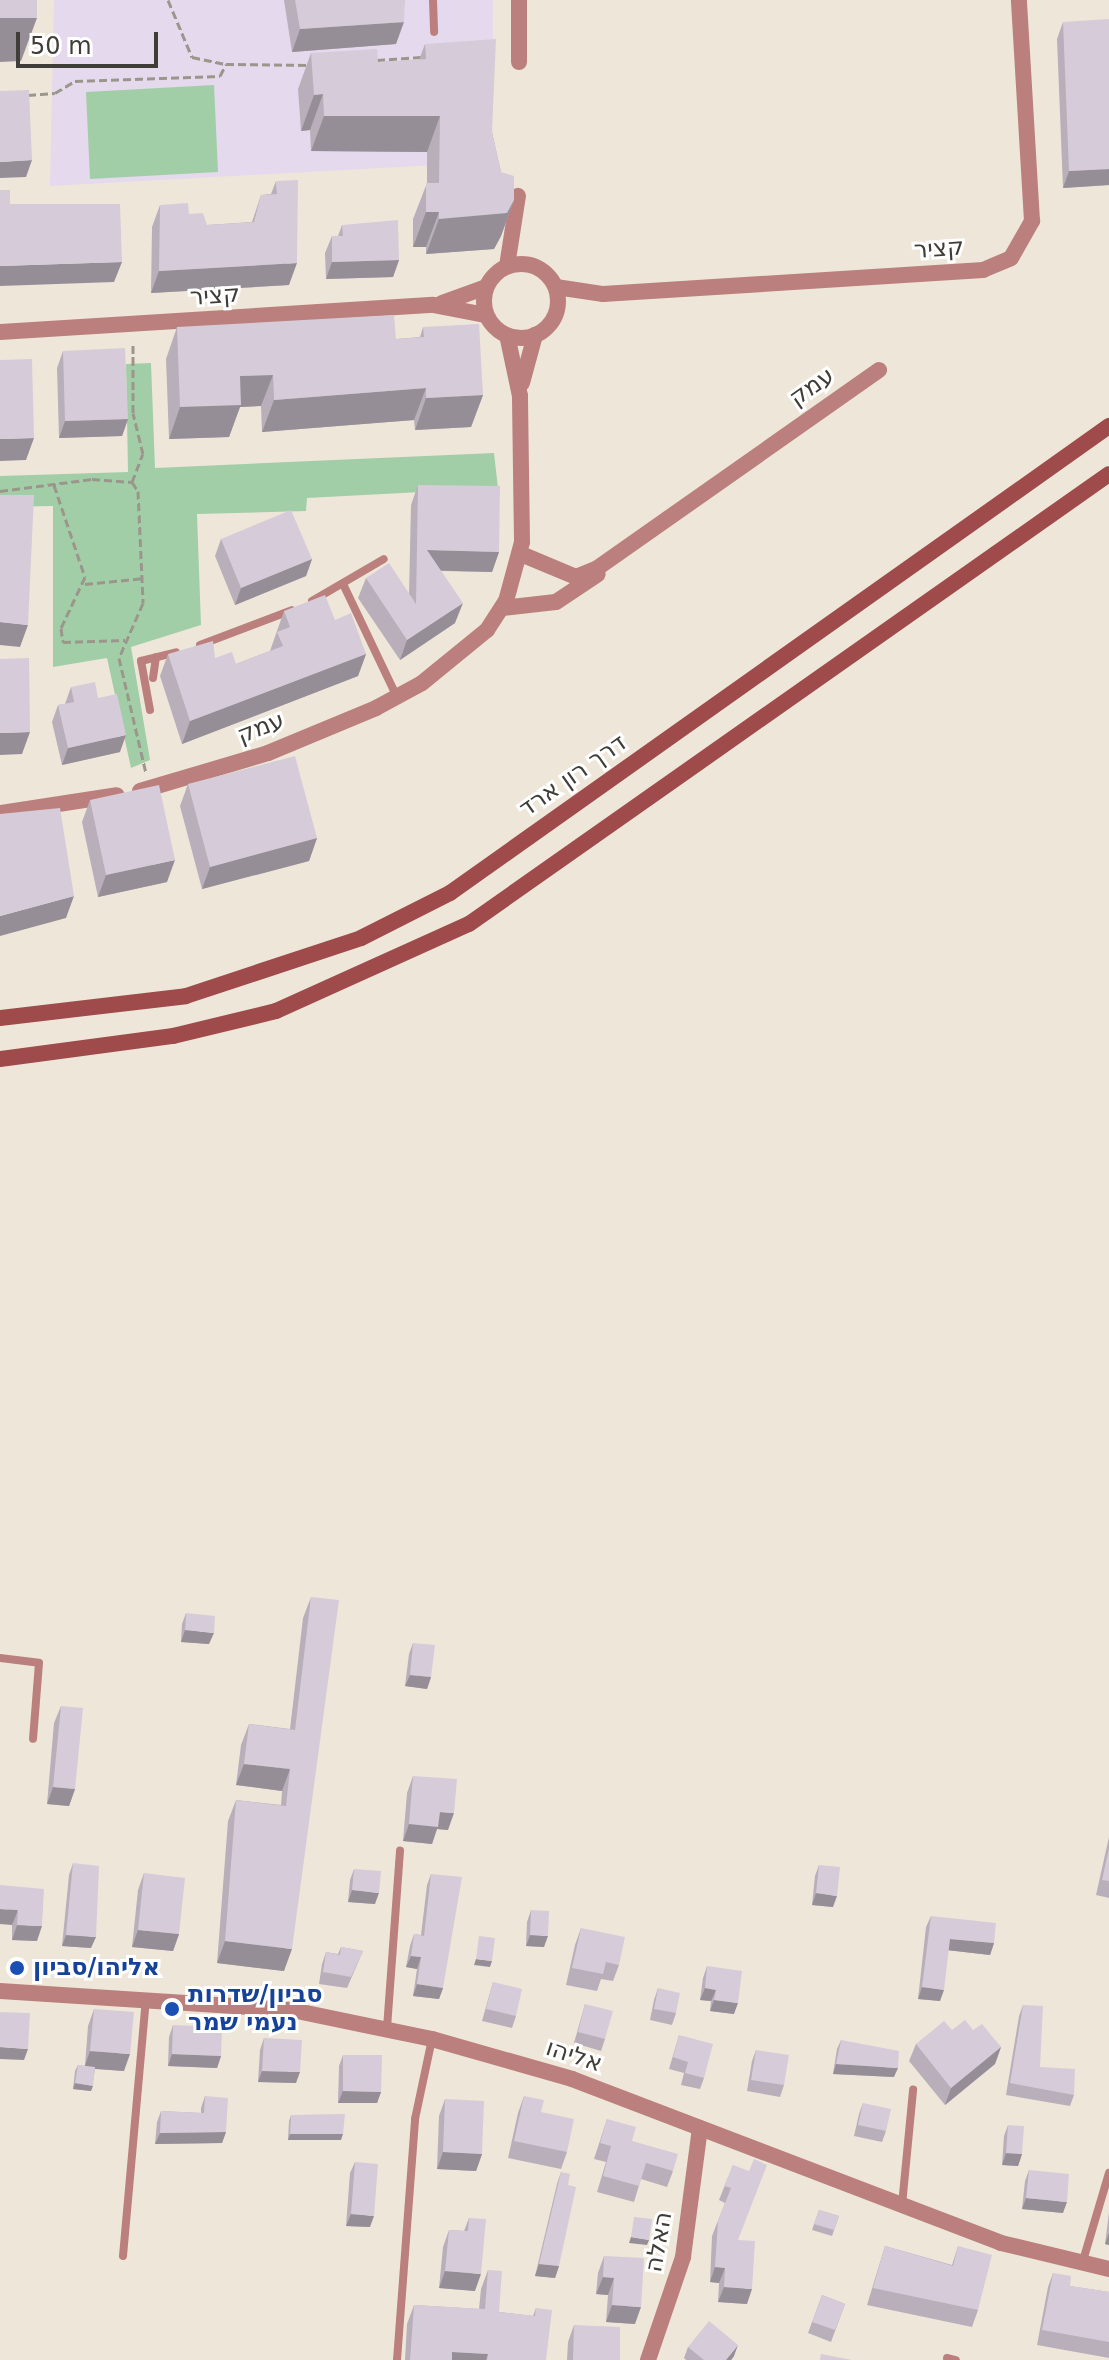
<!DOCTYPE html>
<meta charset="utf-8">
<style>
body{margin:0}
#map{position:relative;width:1109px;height:2360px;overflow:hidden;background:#eee7d9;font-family:"DejaVu Sans","Noto Sans Hebrew",sans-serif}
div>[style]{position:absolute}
.education>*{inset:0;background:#e5d9ed}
.green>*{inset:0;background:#a2cea7}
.path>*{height:3px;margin-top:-1.5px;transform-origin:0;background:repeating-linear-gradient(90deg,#9b968c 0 8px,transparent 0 12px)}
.lane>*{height:8px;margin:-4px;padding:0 4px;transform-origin:4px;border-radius:4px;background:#bb807d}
.street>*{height:16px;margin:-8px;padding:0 8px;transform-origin:8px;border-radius:8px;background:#bb807d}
.street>.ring{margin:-8px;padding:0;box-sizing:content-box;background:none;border:16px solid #bb807d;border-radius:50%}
.secondary>*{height:16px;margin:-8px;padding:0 8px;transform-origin:8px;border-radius:8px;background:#9f4b4b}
.wall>*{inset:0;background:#b8afba}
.shaded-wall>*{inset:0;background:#968e97}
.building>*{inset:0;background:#d6cbd8}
.dots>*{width:22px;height:22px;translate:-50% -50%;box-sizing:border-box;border:4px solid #fff;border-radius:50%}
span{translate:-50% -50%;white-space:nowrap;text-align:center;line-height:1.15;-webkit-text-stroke:6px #fff;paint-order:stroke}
.street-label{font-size:24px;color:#3f3d37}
.transit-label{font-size:24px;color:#164399;font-weight:700}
.left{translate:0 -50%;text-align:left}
.scale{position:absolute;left:16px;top:32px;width:142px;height:36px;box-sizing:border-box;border:4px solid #3f3d37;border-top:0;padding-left:10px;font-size:24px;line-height:28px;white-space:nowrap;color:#3f3d37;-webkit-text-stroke:6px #fff;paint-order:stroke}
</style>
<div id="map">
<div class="education">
<i style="clip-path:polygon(54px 0,493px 0,492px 162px,50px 186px)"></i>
</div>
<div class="green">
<i style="clip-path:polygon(214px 85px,218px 172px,90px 179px,86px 92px)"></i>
<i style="clip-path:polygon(151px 363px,155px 468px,494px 453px,498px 488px,307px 498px,306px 511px,197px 514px,201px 625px,131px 647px,150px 760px,131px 768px,107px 658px,53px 667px,53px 506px,0 507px,0 476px,128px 472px,126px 364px)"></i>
</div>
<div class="path">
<i style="left:168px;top:0;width:62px;rotate:67.2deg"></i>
<i style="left:192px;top:57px;width:35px;rotate:12deg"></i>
<i style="left:377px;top:60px;width:44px;rotate:-3.9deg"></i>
<i style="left:28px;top:95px;width:27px;rotate:-4deg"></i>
<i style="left:55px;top:93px;width:23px;rotate:-31deg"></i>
<i style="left:75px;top:81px;width:145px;rotate:-2deg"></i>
<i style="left:220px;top:76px;width:13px;rotate:-63deg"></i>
<i style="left:226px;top:64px;width:84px;rotate:0.7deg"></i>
<i style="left:132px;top:482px;width:30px;rotate:-69deg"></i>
<i style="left:143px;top:454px;width:42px;rotate:-103.7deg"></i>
<i style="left:133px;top:413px;width:71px;rotate:-90deg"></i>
<i style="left:54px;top:485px;width:97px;rotate:71.4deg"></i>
<i style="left:85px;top:577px;width:56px;rotate:115.2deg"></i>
<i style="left:61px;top:628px;width:14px;rotate:82deg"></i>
<i style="left:63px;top:642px;width:62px;rotate:-1.8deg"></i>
<i style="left:0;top:491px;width:93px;rotate:-7.4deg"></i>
<i style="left:92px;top:479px;width:40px;rotate:4.3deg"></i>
<i style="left:132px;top:482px;width:11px;rotate:56deg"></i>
<i style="left:138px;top:491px;width:112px;rotate:87.4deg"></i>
<i style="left:143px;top:603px;width:60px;rotate:113.6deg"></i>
<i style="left:119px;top:658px;width:118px;rotate:76.8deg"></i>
<i style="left:85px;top:584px;width:60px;rotate:-5.7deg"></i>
</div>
<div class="lane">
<i style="left:433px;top:0;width:32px;rotate:88deg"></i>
<i style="left:344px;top:586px;width:123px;rotate:64.5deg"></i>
<i style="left:312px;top:601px;width:83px;rotate:-30.3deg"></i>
<i style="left:200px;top:645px;width:98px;rotate:-20.8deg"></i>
<i style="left:153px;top:678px;width:21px;rotate:-82deg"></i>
<i style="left:150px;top:710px;width:50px;rotate:-100.4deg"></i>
<i style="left:141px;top:661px;width:36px;rotate:-14deg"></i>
<i style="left:0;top:1658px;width:39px;rotate:7deg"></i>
<i style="left:39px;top:1663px;width:76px;rotate:94.5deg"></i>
<i style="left:387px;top:2028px;width:178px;rotate:-85.8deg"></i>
<i style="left:902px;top:2205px;width:116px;rotate:-84.5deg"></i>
<i style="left:123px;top:2256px;width:259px;rotate:-84.9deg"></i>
<i style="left:1082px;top:2264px;width:95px;rotate:-73.5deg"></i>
<i style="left:947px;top:2358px;width:9px;rotate:13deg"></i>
<i style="left:397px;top:2360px;width:242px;rotate:-85.7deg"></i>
<i style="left:415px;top:2119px;width:82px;rotate:-78deg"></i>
</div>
<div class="street">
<i style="left:519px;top:0;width:62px;rotate:90deg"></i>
<i class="ring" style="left:484px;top:264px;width:58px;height:58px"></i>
<i style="left:507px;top:266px;width:71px;rotate:-81.1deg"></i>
<i style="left:556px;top:287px;width:48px;rotate:8.5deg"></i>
<i style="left:603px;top:294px;width:381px;rotate:-3.6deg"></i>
<i style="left:983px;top:270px;width:30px;rotate:-23deg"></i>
<i style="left:1011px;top:258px;width:43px;rotate:-60.4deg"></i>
<i style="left:1032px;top:221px;width:221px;rotate:-93.4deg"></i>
<i style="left:442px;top:303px;width:47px;rotate:-20deg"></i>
<i style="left:0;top:332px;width:434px;rotate:-3.6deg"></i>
<i style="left:433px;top:305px;width:54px;rotate:10.7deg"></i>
<i style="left:522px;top:383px;width:50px;rotate:-74.8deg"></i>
<i style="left:521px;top:554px;width:60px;rotate:22.7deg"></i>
<i style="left:576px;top:577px;width:22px;rotate:-22deg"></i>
<i style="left:596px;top:569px;width:346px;rotate:-35.1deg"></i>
<i style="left:502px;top:608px;width:54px;rotate:-6.3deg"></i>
<i style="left:556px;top:602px;width:50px;rotate:-33.7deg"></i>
<i style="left:140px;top:791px;width:134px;rotate:-16.5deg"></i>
<i style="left:268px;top:753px;width:117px;rotate:-22.6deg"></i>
<i style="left:376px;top:708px;width:52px;rotate:-28.5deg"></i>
<i style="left:422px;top:683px;width:84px;rotate:-39.2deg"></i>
<i style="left:487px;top:630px;width:35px;rotate:-57deg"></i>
<i style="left:506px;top:601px;width:61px;rotate:-74.8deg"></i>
<i style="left:522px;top:542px;width:146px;rotate:-90.8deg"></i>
<i style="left:520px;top:396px;width:62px;rotate:-102deg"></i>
<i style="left:0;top:813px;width:118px;rotate:-8.7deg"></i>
<i style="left:0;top:1991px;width:293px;rotate:3.7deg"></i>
<i style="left:292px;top:2010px;width:143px;rotate:11.7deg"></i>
<i style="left:432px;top:2039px;width:146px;rotate:15.9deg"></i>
<i style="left:572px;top:2079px;width:459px;rotate:20.9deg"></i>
<i style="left:1001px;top:2243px;width:111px;rotate:13.5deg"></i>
<i style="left:648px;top:2360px;width:109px;rotate:-71.2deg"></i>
<i style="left:683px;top:2257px;width:130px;rotate:-82.5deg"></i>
</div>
<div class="secondary">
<i style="left:0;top:1018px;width:187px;rotate:-6.7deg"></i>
<i style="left:186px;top:996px;width:184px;rotate:-18.3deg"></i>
<i style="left:361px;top:938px;width:100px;rotate:-26.8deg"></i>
<i style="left:450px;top:893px;width:808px;rotate:-35.32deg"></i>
<i style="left:0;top:1059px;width:175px;rotate:-7.6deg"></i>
<i style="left:173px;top:1036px;width:106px;rotate:-13.6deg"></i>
<i style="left:276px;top:1011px;width:212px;rotate:-24.3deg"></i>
<i style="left:469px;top:924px;width:782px;rotate:-35.11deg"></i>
</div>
<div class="wall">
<i style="clip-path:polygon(284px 0,405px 0,396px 44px,292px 52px)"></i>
<i style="clip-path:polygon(1063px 22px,1109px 185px,1063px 188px,1057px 39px)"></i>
<i style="clip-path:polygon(425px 44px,492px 132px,501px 172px,514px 200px,501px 236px,494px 249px,426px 254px,426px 247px,413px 247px,413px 219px,427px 183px,427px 152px,311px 151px,310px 130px,301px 131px,298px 89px,311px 53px,378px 62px,419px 60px)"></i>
<i style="clip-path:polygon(276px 181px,289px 285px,151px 293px,152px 227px,160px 205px,189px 214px,207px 225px,252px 222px,261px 195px,271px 194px)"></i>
<i style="clip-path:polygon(342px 225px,399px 260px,393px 277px,326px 279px,325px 253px,332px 236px,338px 236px)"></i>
<i style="clip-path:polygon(177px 327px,396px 339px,420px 337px,423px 327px,483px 395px,471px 427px,415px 430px,414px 420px,262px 432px,261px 406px,240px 407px,229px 437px,169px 439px,166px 359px)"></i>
<i style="clip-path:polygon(63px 351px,128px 419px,122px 436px,59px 438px,57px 368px)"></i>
<i style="clip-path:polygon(418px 485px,499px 552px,492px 572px,441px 571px,455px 623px,400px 660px,358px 598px,366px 578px,409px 594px,411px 505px)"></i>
<i style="clip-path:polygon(221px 539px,312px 559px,306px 576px,235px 605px,215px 556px)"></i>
<i style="clip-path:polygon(284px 611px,335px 620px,366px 654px,358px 676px,182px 744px,160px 676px,168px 654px,215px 658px,236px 664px,270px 651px)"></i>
<i style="clip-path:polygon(71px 687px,98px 698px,120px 752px,62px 765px,52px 722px,58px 705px,65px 704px)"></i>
<i style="clip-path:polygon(188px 784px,317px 838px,309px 861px,202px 889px,180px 806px)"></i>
<i style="clip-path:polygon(90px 800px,167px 882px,98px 897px,82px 822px)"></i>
<i style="clip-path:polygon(311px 1597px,284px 1971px,217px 1963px,228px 1821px,236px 1800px,281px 1805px,282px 1791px,236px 1785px,241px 1745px,249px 1724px,290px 1729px,303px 1618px)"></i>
<i style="clip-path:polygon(186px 1613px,209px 1644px,181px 1642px,182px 1624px)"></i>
<i style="clip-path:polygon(413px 1643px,431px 1677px,427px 1689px,405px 1686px,409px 1654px)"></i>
<i style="clip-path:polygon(61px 1706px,75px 1789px,69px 1806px,47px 1804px,54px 1723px)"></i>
<i style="clip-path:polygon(413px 1776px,448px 1830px,437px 1829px,432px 1844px,403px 1841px,407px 1793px)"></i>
<i style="clip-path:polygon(1109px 1837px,1109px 1898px,1096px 1895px)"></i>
<i style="clip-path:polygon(73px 1863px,91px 1948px,62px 1946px,69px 1875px)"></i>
<i style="clip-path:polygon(819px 1865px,833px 1907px,812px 1905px,815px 1876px)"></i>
<i style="clip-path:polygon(354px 1869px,375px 1904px,348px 1902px,350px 1880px)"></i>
<i style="clip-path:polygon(144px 1873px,179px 1934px,173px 1951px,132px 1947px,138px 1890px)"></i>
<i style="clip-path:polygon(431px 1874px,443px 1988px,439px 1999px,413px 1996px,417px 1969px,406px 1967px,410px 1946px,414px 1934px,421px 1935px,427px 1885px)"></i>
<i style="clip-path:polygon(0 1885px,37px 1941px,12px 1940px,12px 1925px)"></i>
<i style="clip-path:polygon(531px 1910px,544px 1947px,526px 1946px,527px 1922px)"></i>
<i style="clip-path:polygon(931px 1916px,994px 1943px,990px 1955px,948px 1950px,940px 2001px,918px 1999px,926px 1927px)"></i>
<i style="clip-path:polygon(581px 1928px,619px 1965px,613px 1981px,601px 1979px,597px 1991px,566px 1985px,575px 1945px)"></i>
<i style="clip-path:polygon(341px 1947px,363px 1951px,347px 1988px,319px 1984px,322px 1964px,326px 1952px,338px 1954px)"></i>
<i style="clip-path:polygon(707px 1966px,734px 2014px,710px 2011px,711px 2001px,700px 2000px,703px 1978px)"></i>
<i style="clip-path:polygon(493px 1982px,516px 2016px,512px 2028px,482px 2021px)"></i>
<i style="clip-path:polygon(658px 1988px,676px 2013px,672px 2025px,650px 2020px,654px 2000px)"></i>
<i style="clip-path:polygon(585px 2004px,605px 2039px,601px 2051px,574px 2043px)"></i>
<i style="clip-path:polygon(1023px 2005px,1040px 2067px,1074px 2095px,1070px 2106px,1006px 2095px,1019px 2016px)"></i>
<i style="clip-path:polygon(94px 2009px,124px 2071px,95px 2069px,91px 2091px,73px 2089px,75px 2071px,78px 2065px,85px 2066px,88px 2026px)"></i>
<i style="clip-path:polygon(173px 2025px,221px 2056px,217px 2068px,168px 2066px,169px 2037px)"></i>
<i style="clip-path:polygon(952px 2030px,973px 2030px,1001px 2047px,995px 2064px,945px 2105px,909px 2061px,916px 2044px)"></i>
<i style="clip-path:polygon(679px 2035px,704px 2078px,700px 2089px,681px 2085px,684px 2073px,669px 2069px)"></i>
<i style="clip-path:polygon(264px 2038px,296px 2083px,258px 2082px,260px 2050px)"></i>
<i style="clip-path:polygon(841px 2040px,894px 2077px,833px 2074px,837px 2049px)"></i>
<i style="clip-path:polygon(756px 2050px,784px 2085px,780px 2097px,747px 2091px,752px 2061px)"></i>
<i style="clip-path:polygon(343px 2055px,381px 2092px,377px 2103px,338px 2103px,339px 2066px)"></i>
<i style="clip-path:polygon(205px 2096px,226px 2132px,222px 2143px,155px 2144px,157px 2122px,161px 2111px,201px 2113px,201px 2108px)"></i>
<i style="clip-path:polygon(524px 2096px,541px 2112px,567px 2152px,561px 2169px,508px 2158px,518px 2113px)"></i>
<i style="clip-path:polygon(445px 2099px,482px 2154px,476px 2171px,437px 2169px,439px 2116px)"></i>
<i style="clip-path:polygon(863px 2103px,886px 2131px,882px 2142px,854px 2136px,859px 2114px)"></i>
<i style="clip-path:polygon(291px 2115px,341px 2140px,288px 2140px,289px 2121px)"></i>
<i style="clip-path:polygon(607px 2119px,632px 2141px,673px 2171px,667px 2187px,641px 2179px,634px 2202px,597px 2192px,606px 2162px,594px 2159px)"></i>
<i style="clip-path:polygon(1008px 2125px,1022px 2154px,1018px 2166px,1002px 2165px,1004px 2136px)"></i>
<i style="clip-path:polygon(355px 2162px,370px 2227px,346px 2226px,350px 2173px)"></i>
<i style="clip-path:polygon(733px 2165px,738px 2240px,747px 2304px,718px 2302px,719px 2283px,710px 2282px,712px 2236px,725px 2203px,719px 2200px)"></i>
<i style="clip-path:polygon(1029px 2170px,1063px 2213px,1022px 2209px,1025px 2181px)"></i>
<i style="clip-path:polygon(561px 2172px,559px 2266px,555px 2278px,535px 2276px,557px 2184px)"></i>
<i style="clip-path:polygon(819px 2210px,839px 2216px,832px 2236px,812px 2230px)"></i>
<i style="clip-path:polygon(1109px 2212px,1109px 2245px,1105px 2244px)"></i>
<i style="clip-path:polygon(469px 2218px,475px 2291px,439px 2288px,443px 2247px,449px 2230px,464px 2231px)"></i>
<i style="clip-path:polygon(885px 2246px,952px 2265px,958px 2246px,978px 2310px,972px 2327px,867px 2305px)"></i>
<i style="clip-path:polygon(604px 2256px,635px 2324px,606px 2322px,608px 2295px,596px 2294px,598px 2273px)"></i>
<i style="clip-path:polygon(488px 2270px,499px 2312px,533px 2316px,536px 2308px,546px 2360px,405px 2360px,407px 2324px,414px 2305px,479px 2309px,481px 2289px)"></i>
<i style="clip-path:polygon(1053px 2273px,1070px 2286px,1109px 2292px,1109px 2358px,1037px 2345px,1048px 2287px)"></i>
<i style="clip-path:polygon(822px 2295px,845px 2304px,831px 2342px,808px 2333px)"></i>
<i style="clip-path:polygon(574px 2325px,620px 2360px,567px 2360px,568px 2342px)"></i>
<i style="clip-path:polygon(688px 2347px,734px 2356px,731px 2360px,686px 2360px,684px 2358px)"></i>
</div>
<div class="shaded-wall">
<i style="clip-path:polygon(0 18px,37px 18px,21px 61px,0 62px)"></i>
<i style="clip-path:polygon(404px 22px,396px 44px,292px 52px,300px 29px)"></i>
<i style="clip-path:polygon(323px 94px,310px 130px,301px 131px,314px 95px)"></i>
<i style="clip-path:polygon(324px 116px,440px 116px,427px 152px,311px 151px)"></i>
<i style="clip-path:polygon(32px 160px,26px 177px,0 178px,0 162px)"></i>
<i style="clip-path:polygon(1109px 169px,1109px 185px,1063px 188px,1069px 171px)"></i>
<i style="clip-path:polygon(514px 200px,501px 236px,494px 249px,426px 254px,439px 219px)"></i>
<i style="clip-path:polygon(426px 212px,439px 212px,426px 247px,413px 247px)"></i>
<i style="clip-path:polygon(399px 260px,393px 277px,326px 279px,332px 262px)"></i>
<i style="clip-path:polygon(122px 262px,114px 282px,0 286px,0 266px)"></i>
<i style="clip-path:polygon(297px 263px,289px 285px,151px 293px,159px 271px)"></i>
<i style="clip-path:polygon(273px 375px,261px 406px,240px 407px,229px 437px,169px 439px,180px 407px,240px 376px)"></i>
<i style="clip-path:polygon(426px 388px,414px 420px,262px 432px,274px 400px)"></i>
<i style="clip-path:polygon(483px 395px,471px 427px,415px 430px,426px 398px)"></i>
<i style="clip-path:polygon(128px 419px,122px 436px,59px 438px,65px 421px)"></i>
<i style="clip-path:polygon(34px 438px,26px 460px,0 461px,0 439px)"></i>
<i style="clip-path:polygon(427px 550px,499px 552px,492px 572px,419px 570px)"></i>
<i style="clip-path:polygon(312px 559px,306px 576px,235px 605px,241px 588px)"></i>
<i style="clip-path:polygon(463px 603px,455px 623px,400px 660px,407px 640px)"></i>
<i style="clip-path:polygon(0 622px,28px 625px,20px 647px,0 645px)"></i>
<i style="clip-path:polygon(366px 654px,358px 676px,182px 744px,190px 721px)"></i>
<i style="clip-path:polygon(30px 732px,22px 754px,0 755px,0 733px)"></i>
<i style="clip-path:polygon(126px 735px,120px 752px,62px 765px,68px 748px)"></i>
<i style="clip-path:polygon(317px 838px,309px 861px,202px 889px,210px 867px)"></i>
<i style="clip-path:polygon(175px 860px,167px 882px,98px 897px,106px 875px)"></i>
<i style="clip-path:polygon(74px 896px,66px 918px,0 936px,0 916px)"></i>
<i style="clip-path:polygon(185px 1630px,214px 1633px,209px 1644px,181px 1642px)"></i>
<i style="clip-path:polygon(410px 1675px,431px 1677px,427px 1689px,405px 1686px)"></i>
<i style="clip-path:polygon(244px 1764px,290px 1769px,282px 1791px,236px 1785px)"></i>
<i style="clip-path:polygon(53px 1787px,75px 1789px,69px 1806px,47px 1804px)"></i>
<i style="clip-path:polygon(440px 1812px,454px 1813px,448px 1830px,437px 1829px,432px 1844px,403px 1841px,409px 1824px)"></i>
<i style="clip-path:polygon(352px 1890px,379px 1893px,375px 1904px,348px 1902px)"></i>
<i style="clip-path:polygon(816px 1893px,837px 1896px,833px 1907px,812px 1905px)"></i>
<i style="clip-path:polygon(0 1909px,18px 1910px,12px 1925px,0 1924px)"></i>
<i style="clip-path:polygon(17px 1925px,42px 1926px,37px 1941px,12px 1940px)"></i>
<i style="clip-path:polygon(138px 1930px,179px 1934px,173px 1951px,132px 1947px)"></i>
<i style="clip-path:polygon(66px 1935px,96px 1937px,91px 1948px,62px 1946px)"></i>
<i style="clip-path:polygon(530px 1935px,548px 1936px,544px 1947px,526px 1946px)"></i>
<i style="clip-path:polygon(950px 1939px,994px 1943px,990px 1955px,946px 1950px)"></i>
<i style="clip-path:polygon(225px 1941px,292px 1949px,284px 1971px,217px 1963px)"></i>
<i style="clip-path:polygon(411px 1956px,421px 1957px,417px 1969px,406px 1967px)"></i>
<i style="clip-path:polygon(476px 1959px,492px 1961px,490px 1967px,474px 1965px)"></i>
<i style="clip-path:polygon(417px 1984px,443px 1988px,439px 1999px,413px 1996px)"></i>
<i style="clip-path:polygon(922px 1987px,944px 1990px,940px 2001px,918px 1999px)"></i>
<i style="clip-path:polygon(705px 1988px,716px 1990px,711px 2001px,700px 2000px)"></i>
<i style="clip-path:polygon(714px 2000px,738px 2003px,734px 2014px,710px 2011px)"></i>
<i style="clip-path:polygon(0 2047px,28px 2049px,24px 2060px,0 2059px)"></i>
<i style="clip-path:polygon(1001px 2047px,995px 2064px,945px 2105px,951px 2088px)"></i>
<i style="clip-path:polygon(90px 2051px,130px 2054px,124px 2071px,84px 2068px)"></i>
<i style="clip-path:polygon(172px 2054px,221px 2056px,217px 2068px,168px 2066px)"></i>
<i style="clip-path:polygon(836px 2064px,898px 2068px,894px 2077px,833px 2074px)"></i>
<i style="clip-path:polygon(262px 2071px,300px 2072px,296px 2083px,258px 2082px)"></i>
<i style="clip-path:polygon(75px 2083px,93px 2086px,91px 2091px,73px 2089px)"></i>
<i style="clip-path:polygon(343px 2091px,381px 2092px,377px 2103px,338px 2103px)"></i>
<i style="clip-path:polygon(226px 2132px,222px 2143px,155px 2144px,160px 2133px)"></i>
<i style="clip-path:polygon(290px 2134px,343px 2134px,341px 2140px,288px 2140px)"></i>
<i style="clip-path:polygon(443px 2152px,482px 2154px,476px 2171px,437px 2169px)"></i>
<i style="clip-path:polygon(1006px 2153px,1022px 2154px,1018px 2166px,1002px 2165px)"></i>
<i style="clip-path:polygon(1026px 2198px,1067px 2202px,1063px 2213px,1022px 2209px)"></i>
<i style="clip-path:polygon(351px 2214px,374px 2216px,370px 2227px,346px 2226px)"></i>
<i style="clip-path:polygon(1109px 2233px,1109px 2245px,1105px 2244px)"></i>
<i style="clip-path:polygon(631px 2237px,649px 2240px,647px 2245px,629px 2243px)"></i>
<i style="clip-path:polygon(539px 2264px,559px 2266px,555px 2278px,535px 2276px)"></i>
<i style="clip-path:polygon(715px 2267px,725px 2268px,719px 2283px,710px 2282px)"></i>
<i style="clip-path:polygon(445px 2271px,481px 2274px,475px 2291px,439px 2288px)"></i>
<i style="clip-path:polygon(603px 2277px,614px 2278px,608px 2295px,596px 2294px)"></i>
<i style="clip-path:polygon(724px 2287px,752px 2289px,747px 2304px,718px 2302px)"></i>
<i style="clip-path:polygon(612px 2305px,641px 2307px,635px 2324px,606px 2322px)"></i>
<i style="clip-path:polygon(738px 2345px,734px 2356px,731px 2360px,726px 2360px)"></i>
<i style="clip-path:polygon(452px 2352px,488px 2354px,486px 2360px,449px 2360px)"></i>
</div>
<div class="building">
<i style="clip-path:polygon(0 0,37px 0,37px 18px,0 18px)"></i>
<i style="clip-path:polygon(295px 0,405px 0,404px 22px,300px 29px)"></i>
<i style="clip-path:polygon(1109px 19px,1109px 169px,1069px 171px,1063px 22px)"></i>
<i style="clip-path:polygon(496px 39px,492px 132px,501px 172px,514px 176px,514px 200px,507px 213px,439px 219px,439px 212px,426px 212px,426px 183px,439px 183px,440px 116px,324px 116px,323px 94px,314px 95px,311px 53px,377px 49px,378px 62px,426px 59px,425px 44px)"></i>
<i style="clip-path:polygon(29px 90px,32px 160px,0 162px,0 91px)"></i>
<i style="clip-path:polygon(298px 180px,297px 263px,159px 271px,160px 205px,188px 203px,189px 214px,203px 213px,207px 225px,254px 222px,261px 195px,277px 194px,276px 181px)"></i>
<i style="clip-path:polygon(0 190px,10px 190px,10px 204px,120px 204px,122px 262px,0 266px)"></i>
<i style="clip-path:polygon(398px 220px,399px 260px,332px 262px,332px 236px,343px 236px,342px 225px)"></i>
<i style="clip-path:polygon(394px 315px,396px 339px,424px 337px,423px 327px,479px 324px,483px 395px,426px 398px,426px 388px,274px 400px,273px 375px,240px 376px,241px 405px,180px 407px,177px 327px)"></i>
<i style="clip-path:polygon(125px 348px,128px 419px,65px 421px,63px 351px)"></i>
<i style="clip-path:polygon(32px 359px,34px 438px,0 439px,0 360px)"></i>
<i style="clip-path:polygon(418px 485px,500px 486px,499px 552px,427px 550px,463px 603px,407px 640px,366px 578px,389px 563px,416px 604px)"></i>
<i style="clip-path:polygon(0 495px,34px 495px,28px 625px,0 622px)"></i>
<i style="clip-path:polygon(291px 510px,312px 559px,241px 588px,221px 539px)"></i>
<i style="clip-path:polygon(325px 595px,335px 620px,351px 613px,366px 654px,190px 721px,168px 654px,213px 641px,215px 658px,232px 652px,236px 664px,283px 646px,277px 632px,290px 627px,284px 611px)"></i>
<i style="clip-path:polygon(29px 658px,30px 732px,0 733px,0 659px)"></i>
<i style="clip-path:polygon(95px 682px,98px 698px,117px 694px,126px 735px,68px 748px,58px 705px,74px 702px,71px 687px)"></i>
<i style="clip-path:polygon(295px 756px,317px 838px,210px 867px,188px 784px)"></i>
<i style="clip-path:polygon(159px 785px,175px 860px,106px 875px,90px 800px)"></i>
<i style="clip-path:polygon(60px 808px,74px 896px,0 916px,0 814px)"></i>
<i style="clip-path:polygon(311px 1597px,339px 1600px,292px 1949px,225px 1941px,236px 1800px,286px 1806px,290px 1769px,244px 1764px,249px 1724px,295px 1730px)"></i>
<i style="clip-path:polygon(186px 1613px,215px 1616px,214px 1633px,185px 1630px)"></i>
<i style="clip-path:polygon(413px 1643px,435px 1645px,431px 1677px,410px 1675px)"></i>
<i style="clip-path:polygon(61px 1706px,83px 1708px,75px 1789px,53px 1787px)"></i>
<i style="clip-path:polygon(413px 1776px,457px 1779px,454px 1813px,440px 1812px,438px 1827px,409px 1824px)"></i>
<i style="clip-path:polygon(1109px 1848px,1109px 1881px,1102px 1880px)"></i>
<i style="clip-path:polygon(73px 1863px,99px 1866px,96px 1937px,66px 1935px)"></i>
<i style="clip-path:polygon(819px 1865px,840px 1867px,837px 1896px,816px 1893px)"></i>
<i style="clip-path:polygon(354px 1869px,381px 1871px,379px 1893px,352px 1890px)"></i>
<i style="clip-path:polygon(144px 1873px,185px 1878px,179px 1934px,138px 1930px)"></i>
<i style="clip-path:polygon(431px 1874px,462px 1877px,443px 1988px,417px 1984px,421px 1957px,411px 1956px,414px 1934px,424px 1936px)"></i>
<i style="clip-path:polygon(0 1885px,44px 1889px,42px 1926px,17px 1925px,18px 1910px,0 1909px)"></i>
<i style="clip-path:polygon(531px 1910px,549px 1911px,548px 1936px,530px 1935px)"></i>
<i style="clip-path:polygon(931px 1916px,996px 1923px,994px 1943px,950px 1939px,944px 1990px,922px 1987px)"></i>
<i style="clip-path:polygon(581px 1928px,625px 1937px,619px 1965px,606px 1962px,603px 1974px,572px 1968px)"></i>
<i style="clip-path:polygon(479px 1936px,495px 1938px,492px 1961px,476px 1959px)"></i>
<i style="clip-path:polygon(341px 1947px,363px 1951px,351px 1977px,323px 1972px,326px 1952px,340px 1955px)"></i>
<i style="clip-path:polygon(707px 1966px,742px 1971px,738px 2003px,714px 2000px,716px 1990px,705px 1988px)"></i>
<i style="clip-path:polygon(493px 1982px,522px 1989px,516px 2016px,486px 2009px)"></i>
<i style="clip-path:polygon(658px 1988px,680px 1993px,676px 2013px,654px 2009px)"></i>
<i style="clip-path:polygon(585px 2004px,613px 2011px,605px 2039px,578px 2032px)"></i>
<i style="clip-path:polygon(1023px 2005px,1043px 2006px,1040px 2067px,1075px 2069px,1074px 2095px,1010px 2083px)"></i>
<i style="clip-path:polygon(94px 2009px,134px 2012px,130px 2054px,90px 2051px)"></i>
<i style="clip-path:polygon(0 2012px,30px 2013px,28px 2049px,0 2047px)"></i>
<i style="clip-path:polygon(965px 2020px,973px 2030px,982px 2024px,1001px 2047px,951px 2088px,916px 2044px,944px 2021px,952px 2030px)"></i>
<i style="clip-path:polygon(173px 2025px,222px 2027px,221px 2056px,172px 2054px)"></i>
<i style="clip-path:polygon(679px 2035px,713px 2044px,704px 2078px,685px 2073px,688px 2062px,673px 2057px)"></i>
<i style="clip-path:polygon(264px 2038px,302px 2040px,300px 2072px,262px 2071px)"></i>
<i style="clip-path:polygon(841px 2040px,899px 2051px,898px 2068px,836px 2064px)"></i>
<i style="clip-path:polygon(756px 2050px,789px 2055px,784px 2085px,751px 2080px)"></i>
<i style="clip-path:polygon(343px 2055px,382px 2055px,381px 2092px,343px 2091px)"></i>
<i style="clip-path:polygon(78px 2065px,95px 2067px,93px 2086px,75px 2083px)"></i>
<i style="clip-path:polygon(205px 2096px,228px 2098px,226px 2132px,160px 2133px,161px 2111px,204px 2113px)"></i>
<i style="clip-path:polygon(524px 2096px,544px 2100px,541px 2112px,574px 2119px,567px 2152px,514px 2141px)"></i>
<i style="clip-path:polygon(445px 2099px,484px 2101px,482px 2154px,443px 2152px)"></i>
<i style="clip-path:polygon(863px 2103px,891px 2109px,886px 2131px,858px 2125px)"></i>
<i style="clip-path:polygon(345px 2114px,343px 2134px,290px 2134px,291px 2115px)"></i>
<i style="clip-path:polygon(607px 2119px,636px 2127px,632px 2141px,678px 2154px,673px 2171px,646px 2163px,639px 2186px,603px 2176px,611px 2146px,600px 2143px)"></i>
<i style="clip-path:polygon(1008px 2125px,1024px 2126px,1022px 2154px,1006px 2153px)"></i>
<i style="clip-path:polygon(754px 2159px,767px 2165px,738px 2240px,755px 2241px,752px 2289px,724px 2287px,725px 2268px,715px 2267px,718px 2221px,731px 2188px,724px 2186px,733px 2165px,749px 2171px)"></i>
<i style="clip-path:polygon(355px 2162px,378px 2164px,374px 2216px,351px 2214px)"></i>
<i style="clip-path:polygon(1029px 2170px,1069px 2174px,1067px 2202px,1026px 2198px)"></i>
<i style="clip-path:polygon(561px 2172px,570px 2174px,568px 2185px,576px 2187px,559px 2266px,539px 2264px)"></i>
<i style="clip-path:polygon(819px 2210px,839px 2216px,834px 2230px,814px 2224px)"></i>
<i style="clip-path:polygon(634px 2217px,652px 2219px,649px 2240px,631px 2237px)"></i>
<i style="clip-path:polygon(469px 2218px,486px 2219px,481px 2274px,445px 2271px,449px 2230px,468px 2231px)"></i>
<i style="clip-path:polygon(885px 2246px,953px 2266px,958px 2246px,992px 2255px,978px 2310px,873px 2288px)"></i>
<i style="clip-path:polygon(604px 2256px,644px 2258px,641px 2307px,612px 2305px,614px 2278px,603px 2277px)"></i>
<i style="clip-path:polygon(488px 2270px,502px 2271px,499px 2312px,535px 2316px,536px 2308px,552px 2310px,546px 2360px,487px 2360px,488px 2354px,452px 2352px,452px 2360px,410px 2360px,414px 2305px,485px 2309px)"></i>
<i style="clip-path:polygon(1053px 2273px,1071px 2276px,1070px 2286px,1109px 2292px,1109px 2342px,1042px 2330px)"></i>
<i style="clip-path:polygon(822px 2295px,845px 2304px,835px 2330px,812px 2322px)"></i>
<i style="clip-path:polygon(709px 2321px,738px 2345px,726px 2360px,704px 2360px,688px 2347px)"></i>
<i style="clip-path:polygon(574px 2325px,620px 2327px,620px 2360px,573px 2360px)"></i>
<i style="clip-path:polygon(821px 2354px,852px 2360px,820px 2360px)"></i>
</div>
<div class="dots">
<i style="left:17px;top:1968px;background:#1a4fb4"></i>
<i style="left:172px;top:2009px;background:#1a4fb4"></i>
</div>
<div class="street-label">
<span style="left:939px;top:249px;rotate:-4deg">קציר</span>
<span style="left:215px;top:296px;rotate:-4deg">קציר</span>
<span style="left:812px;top:387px;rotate:-35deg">עמק</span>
<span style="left:261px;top:728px;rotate:-21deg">עמק</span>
<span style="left:573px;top:776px;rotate:-35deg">דרך רון ארד</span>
<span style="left:574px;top:2056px;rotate:18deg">אליהו</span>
<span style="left:659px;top:2242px;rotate:-80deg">האלה</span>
</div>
<div class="transit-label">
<span class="left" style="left:33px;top:1968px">אליהו/סביון</span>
<span class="left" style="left:188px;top:2009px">סביון/שדרות<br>נעמי שמר</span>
</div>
<div class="scale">50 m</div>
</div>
